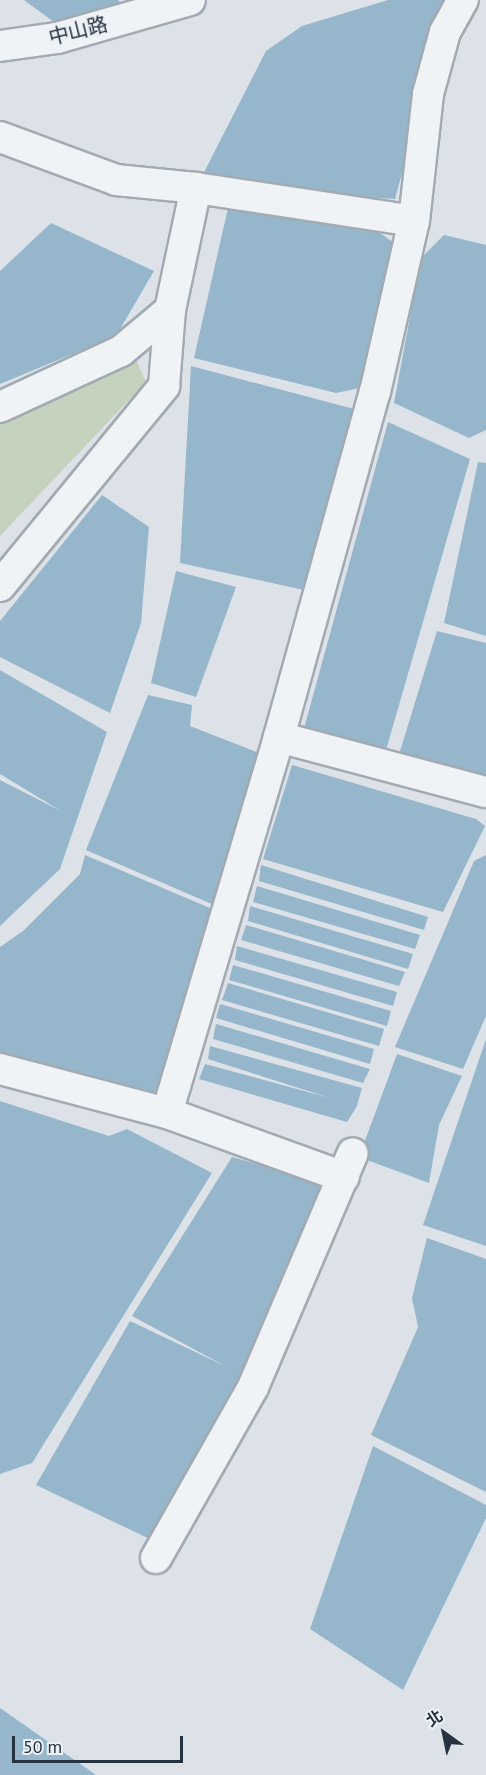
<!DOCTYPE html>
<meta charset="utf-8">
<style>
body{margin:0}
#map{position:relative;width:486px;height:1775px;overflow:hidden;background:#dde2e8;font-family:"PT Sans","Noto Sans TC",sans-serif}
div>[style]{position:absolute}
.green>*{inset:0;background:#c5d2bd}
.water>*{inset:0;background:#95b6cb}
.roads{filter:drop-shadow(2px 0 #a2aab2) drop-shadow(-2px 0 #a2aab2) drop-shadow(0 2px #a2aab2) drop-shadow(0 -2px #a2aab2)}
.minor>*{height:30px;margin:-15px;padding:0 15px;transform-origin:15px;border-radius:15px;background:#f0f3f6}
span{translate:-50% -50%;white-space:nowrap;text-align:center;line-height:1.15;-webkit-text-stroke:5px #ecf1f5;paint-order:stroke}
.street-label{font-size:20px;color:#25323f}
.north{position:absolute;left:414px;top:1703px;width:60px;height:60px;-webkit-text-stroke:4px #ecf1f5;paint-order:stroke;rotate:327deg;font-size:16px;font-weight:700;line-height:24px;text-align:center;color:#25323f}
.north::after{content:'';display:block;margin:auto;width:21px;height:27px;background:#25323f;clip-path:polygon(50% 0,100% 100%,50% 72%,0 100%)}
.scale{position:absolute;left:12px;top:1736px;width:171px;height:27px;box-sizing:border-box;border:3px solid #25323f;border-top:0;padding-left:8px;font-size:18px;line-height:21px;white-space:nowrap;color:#25323f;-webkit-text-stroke:4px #ecf1f5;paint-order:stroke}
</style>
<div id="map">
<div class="green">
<i style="clip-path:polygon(134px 355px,146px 382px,0 536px,0 419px)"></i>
</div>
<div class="water">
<i style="clip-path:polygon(24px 0,118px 0,121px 3px,54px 22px)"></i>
<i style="clip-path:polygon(388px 0,462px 0,420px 106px,395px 199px,196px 188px,266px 51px,302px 26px)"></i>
<i style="clip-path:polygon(228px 208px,368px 225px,400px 247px,360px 388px,336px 393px,194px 358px)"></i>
<i style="clip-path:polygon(51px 223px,154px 271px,116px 336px,0 384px,0 271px)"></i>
<i style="clip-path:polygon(444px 235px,486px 245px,486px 430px,469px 438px,394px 403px,421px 258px)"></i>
<i style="clip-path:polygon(191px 366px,358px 410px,304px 590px,180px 563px)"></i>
<i style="clip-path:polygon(388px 422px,470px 459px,382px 764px,300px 743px)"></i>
<i style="clip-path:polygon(478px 462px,486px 463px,486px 636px,444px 623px)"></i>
<i style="clip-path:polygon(102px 495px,149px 527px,141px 623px,110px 713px,0 657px,0 621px)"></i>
<i style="clip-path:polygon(176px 571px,236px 587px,196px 697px,151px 683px)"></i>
<i style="clip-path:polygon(437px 631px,486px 643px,486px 786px,397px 761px)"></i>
<i style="clip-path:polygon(0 670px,107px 732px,60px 869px,0 926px,0 780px,61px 811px,0 774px)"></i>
<i style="clip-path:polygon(148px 695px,192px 705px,190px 726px,264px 755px,214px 905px,86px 850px)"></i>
<i style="clip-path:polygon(292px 765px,476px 819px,485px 826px,443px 912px,263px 859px)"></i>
<i style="clip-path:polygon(85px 855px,217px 911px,150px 1115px,0 1068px,0 947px,23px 931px,80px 874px)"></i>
<i style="clip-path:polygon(486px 855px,486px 1016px,463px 1069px,395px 1047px,474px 861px)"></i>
<i style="clip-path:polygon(261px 865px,428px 917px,424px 930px,259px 881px)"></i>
<i style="clip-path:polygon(257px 886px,420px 935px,415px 949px,253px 902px)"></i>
<i style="clip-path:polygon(250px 906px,413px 954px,408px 969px,248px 921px)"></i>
<i style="clip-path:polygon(246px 925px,405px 972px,399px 986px,241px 940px)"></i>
<i style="clip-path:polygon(237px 946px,397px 992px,393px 1006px,235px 960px)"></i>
<i style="clip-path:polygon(233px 965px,391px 1011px,387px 1026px,229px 980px)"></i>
<i style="clip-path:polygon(228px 983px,384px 1029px,379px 1046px,222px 1000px)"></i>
<i style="clip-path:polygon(220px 1004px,374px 1049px,370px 1064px,216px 1018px)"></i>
<i style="clip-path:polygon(216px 1024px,370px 1069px,363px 1083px,213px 1039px)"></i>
<i style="clip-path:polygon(486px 1039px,486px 1246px,423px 1225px)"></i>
<i style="clip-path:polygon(210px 1046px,362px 1088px,357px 1106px,347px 1122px,199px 1079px,205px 1064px,330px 1098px,208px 1059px)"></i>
<i style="clip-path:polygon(397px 1054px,462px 1076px,439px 1125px,429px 1183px,359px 1157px)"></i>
<i style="clip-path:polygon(0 1101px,109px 1136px,127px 1129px,212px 1173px,32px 1463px,0 1474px)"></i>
<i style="clip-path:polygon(232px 1157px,313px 1180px,333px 1197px,245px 1377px,152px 1540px,36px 1485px,130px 1321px,227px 1367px,132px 1316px)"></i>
<i style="clip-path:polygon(427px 1238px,486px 1259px,486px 1492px,371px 1435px,418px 1327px,412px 1298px)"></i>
<i style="clip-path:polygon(373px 1446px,486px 1505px,486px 1518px,403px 1690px,310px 1629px)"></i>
<i style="clip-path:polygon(0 1708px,96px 1775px,0 1775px)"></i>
</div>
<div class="roads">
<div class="minor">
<i style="left:0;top:46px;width:58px;rotate:-8deg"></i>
<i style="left:57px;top:38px;width:138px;rotate:-15.9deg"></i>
<i style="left:0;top:137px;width:124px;rotate:20.3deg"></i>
<i style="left:116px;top:180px;width:80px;rotate:5.7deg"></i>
<i style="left:196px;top:188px;width:220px;rotate:8.6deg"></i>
<i style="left:0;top:407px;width:133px;rotate:-24.8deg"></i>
<i style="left:121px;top:351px;width:64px;rotate:-39.9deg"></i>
<i style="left:170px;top:310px;width:125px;rotate:-78deg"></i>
<i style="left:0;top:586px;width:259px;rotate:-50.6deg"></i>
<i style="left:164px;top:386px;width:76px;rotate:-85.5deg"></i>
<i style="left:279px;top:737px;width:214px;rotate:14.9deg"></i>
<i style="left:0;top:1069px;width:173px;rotate:14.8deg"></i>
<i style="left:167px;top:1113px;width:188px;rotate:19.9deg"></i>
<i style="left:167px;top:1113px;width:392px;rotate:-73.4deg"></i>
<i style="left:279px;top:737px;width:358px;rotate:-74.5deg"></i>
<i style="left:375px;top:392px;width:175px;rotate:-77.2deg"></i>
<i style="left:414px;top:221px;width:128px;rotate:-83.7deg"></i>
<i style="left:428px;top:94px;width:64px;rotate:-74.7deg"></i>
<i style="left:445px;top:32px;width:37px;rotate:-61deg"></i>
<i style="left:156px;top:1558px;width:197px;rotate:-60.4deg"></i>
<i style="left:253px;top:1387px;width:254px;rotate:-66.9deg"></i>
</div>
</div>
<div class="street-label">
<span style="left:78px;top:31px;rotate:-14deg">中山路</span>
</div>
<div class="north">北</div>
<div class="scale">50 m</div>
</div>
